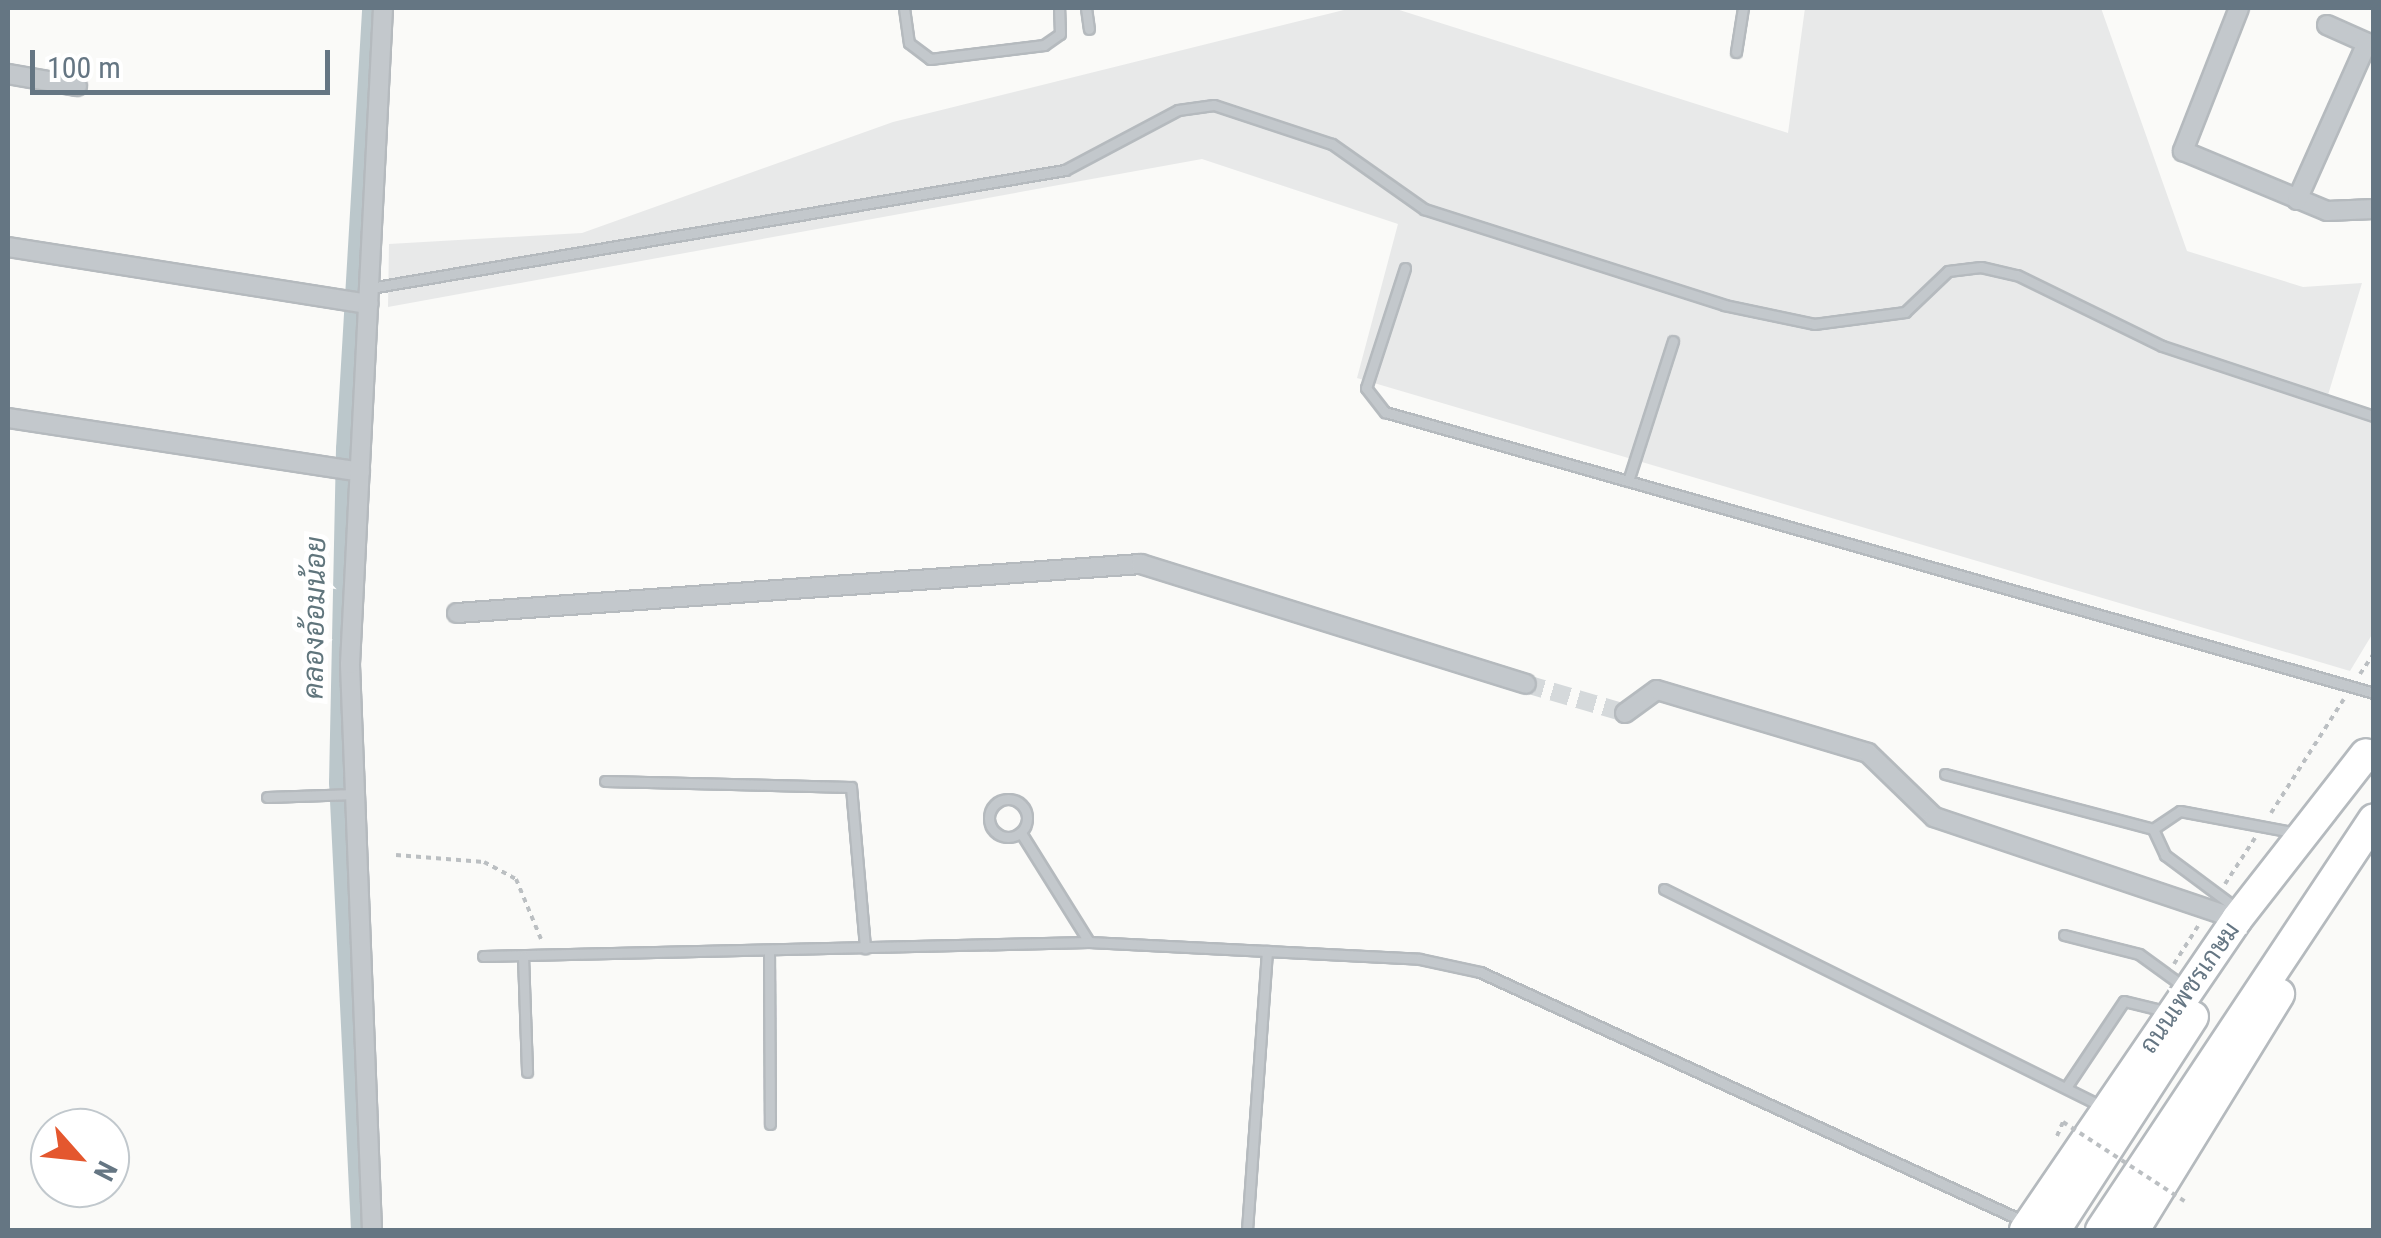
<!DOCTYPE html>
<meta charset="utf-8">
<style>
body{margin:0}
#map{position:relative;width:2381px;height:1238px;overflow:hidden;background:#fafaf8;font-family:"Roboto Condensed",Sarabun,sans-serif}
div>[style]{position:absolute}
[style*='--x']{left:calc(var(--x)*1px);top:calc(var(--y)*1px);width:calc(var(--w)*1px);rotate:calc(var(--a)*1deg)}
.built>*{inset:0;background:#e8e9e9}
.canal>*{height:20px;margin:-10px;padding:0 10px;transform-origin:10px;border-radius:10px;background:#bbc7cb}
.street-tunnel>*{height:18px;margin-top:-9px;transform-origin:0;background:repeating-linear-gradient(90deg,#d5d9db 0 18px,transparent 0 27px)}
.path>*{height:4px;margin-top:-2px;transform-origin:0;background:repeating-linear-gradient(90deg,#bbbfc2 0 5px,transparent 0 10px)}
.roads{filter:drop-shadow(2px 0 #b5babe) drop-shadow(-2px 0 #b5babe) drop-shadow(0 2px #b5babe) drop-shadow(0 -2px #b5babe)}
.lane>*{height:9px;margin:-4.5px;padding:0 4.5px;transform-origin:4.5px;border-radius:4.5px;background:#c3c8cc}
.lane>.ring{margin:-4.5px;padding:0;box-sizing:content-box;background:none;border:9px solid #c3c8cc;border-radius:50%}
.street>*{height:18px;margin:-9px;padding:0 9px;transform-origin:9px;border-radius:9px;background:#c3c8cc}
.primary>*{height:30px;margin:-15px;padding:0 15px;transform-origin:15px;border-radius:15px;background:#fff}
.path-bridge>*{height:4px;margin-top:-2px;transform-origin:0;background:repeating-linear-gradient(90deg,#bbbfc2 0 5px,transparent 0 10px)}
span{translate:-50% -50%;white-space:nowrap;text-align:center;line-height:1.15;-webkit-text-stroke:10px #fff;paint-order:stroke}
.street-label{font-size:25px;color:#657683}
.water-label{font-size:28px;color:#60757c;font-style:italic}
.frame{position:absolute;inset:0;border:10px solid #657683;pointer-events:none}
.north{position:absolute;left:30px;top:1108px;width:100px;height:100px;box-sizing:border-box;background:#fff;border:2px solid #c1c8cd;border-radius:50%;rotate:117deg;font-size:28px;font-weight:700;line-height:40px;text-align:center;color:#657683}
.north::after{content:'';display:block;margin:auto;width:35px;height:45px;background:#e4572e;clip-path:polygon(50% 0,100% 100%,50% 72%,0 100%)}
.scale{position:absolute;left:30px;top:50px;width:300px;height:45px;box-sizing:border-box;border:5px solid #657683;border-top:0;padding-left:12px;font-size:30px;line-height:35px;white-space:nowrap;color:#657683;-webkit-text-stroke:8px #fff;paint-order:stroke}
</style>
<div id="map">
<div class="built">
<div style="clip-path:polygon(1352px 8px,1393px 8px,1788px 133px,1805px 8px,2101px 8px,2187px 251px,2303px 287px,2362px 283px,2328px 395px,2373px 410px,2373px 633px,2350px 671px,1357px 378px,1398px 224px,1202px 159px,388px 307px,389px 244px,582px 233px,893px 122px)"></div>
</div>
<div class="canal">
<div style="--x:361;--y:1230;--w:448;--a:-92.8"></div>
<div style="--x:339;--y:783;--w:334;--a:-88.8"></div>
<div style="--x:346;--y:449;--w:442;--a:-86.6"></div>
</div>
<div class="street-tunnel">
<div style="--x:1526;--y:684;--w:103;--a:16.3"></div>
</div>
<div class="path">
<div style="--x:2360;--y:674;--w:25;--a:-56"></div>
<div style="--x:2271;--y:813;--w:135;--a:-57.4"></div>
<div style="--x:396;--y:855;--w:88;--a:4.5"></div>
<div style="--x:484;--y:862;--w:36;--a:28"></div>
<div style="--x:516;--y:879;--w:65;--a:67.4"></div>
<div style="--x:2225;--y:884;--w:55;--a:-56.9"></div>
<div style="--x:2174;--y:964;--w:45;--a:-57.7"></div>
<div style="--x:2057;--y:1136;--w:15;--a:-67"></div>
</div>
<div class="roads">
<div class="lane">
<div style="--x:904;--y:8;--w:35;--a:82"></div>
<div style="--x:909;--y:43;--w:26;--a:37"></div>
<div style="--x:930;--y:59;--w:115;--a:-7"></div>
<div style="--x:1044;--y:45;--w:19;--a:-35"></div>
<div style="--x:1060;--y:34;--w:26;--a:-92"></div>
<div style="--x:1086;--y:8;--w:21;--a:82"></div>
<div style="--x:1736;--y:52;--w:45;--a:-81"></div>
<div style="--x:1405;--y:268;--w:126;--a:108"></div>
<div style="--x:1366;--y:388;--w:31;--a:52"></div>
<div style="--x:1385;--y:412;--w:1028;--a:15.86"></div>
<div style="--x:370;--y:288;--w:705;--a:-9.64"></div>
<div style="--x:1065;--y:170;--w:128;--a:-28"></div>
<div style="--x:1178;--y:110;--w:36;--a:-8"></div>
<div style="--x:1214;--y:105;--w:124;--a:18.3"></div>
<div style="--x:1332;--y:144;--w:113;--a:35.2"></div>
<div style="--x:1424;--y:209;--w:315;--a:17.7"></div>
<div style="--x:1724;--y:305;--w:92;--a:11.9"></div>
<div style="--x:1814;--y:324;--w:92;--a:-7.5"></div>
<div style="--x:1905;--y:312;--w:59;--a:-43.6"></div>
<div style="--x:1948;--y:271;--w:33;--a:-7"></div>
<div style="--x:1981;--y:267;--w:37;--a:13"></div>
<div style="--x:2017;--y:275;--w:161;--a:26.1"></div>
<div style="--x:2162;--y:346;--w:223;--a:18.3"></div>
<div style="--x:1628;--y:481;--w:147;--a:-72.2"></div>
<div style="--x:1945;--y:774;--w:215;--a:14.8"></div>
<div style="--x:2153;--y:829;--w:32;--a:-34"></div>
<div style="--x:2180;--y:811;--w:120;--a:10.6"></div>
<div style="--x:605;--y:781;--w:246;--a:1.4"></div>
<div style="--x:851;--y:787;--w:162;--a:85"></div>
<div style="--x:267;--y:797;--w:88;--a:-2"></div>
<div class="ring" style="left:989px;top:799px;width:29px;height:29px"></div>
<div style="--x:2153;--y:829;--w:29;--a:65"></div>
<div style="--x:2165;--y:855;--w:89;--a:36.7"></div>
<div style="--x:1021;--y:833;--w:128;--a:58"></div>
<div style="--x:1664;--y:889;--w:491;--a:26.4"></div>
<div style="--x:2064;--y:935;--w:77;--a:14.2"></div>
<div style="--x:2139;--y:954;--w:54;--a:36"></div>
<div style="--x:769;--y:950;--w:174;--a:89.7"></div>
<div style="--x:483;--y:956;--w:606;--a:-1.32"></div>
<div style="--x:1089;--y:942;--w:331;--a:2.9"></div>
<div style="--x:1420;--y:959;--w:61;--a:12.2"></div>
<div style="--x:1480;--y:972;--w:597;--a:24.63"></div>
<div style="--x:523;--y:956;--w:116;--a:88"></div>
<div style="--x:2067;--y:1086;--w:102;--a:-56.2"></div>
<div style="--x:2124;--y:1001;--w:46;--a:13.7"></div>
<div style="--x:1247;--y:1230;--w:280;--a:-85.9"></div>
</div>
<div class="street">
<div style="--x:2239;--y:8;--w:154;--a:111.4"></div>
<div style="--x:2183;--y:151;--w:156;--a:22.6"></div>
<div style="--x:2327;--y:211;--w:47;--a:-2.4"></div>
<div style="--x:2327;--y:25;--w:51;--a:24.1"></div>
<div style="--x:8;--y:74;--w:70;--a:9.9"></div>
<div style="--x:2297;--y:200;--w:172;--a:-66"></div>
<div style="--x:8;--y:247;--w:365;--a:9"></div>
<div style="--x:8;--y:418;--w:356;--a:8.7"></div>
<div style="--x:457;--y:613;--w:686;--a:-4.1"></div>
<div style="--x:1141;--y:564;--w:403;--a:17.3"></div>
<div style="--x:1625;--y:713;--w:39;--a:-36"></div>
<div style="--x:1657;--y:690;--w:220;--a:16.6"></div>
<div style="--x:1868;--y:753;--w:92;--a:44.1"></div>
<div style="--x:1934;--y:817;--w:320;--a:18.6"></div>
<div style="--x:372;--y:1230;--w:566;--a:-92.23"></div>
<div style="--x:350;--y:664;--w:657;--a:-87.12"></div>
</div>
<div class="primary">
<div style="--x:2025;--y:1230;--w:376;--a:-55.7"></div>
<div style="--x:2237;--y:919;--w:209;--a:-52"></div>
<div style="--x:2055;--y:1230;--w:254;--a:-57.1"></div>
<div style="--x:2101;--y:1230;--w:493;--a:-56.4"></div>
<div style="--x:2134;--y:1230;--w:277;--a:-58.4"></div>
</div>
</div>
<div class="path-bridge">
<div style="--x:2063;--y:1122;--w:145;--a:33.1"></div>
</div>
<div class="street-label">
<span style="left:2190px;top:988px;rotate:-55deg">ถนนเพชรเกษม</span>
</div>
<div class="water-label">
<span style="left:315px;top:618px;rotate:-89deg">คลองอ้อมน้อย</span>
</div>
<div class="frame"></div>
<div class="north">N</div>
<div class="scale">100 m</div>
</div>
